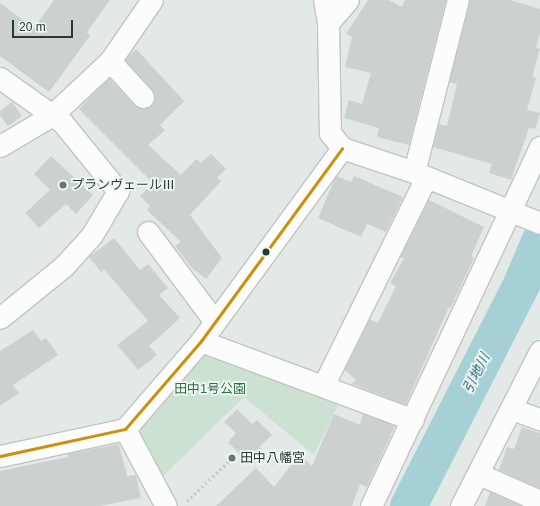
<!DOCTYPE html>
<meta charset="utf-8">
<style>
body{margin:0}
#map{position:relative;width:540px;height:506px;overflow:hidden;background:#e3e9e6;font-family:Helvetica,"Noto Sans JP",sans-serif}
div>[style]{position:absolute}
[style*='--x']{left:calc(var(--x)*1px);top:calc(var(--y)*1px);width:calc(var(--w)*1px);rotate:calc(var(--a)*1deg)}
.green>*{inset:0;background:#cce1d2}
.river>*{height:37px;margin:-18.5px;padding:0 18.5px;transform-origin:18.5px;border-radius:18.5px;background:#a5d0d5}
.building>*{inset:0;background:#ccd1cf}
.path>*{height:2.5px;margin-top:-1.25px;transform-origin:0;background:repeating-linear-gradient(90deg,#c0c9c4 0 2px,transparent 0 5px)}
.roads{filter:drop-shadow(1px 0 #c0c6c3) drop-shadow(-1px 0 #c0c6c3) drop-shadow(0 1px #c0c6c3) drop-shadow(0 -1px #c0c6c3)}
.minor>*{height:21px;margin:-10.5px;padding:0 10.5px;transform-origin:10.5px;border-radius:10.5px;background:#fbfcfb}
.bus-1>*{height:3px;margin:-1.5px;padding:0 1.5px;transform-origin:1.5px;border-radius:1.5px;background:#cc910a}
.dots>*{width:11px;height:11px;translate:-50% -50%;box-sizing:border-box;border:2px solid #f1f8f4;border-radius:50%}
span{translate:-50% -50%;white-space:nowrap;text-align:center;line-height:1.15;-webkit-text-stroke:3.5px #f1f8f4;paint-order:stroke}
.poi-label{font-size:13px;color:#223b33}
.left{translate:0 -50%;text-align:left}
.park-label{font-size:13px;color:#2e7045}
.water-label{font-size:14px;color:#1f6974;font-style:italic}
.scale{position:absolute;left:12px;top:20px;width:61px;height:18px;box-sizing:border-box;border:2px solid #223b33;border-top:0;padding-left:5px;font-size:12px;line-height:14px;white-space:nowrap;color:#223b33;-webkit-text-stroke:3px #f1f8f4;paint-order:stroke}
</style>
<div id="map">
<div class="green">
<div style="clip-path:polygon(202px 354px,338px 405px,314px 455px,244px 397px,161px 478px,136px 430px)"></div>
</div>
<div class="river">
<div style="--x:408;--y:506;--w:249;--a:-63"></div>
<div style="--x:521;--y:284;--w:49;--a:-67.1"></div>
</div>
<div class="building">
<div style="clip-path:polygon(54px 0,110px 0,87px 32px,90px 36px,49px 92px,0 56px,0 3px,34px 28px)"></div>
<div style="clip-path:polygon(368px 0,389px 0,402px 7px,405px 0,446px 0,409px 145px,377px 137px,379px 128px,344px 118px,349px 100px,362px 104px,371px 73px,345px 67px,352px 37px,346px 34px)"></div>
<div style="clip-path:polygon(470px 0,510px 0,540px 9px,540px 33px,536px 47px,540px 49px,532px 77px,536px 78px,527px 110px,540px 113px,535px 129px,529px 128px,511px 180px,489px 173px,492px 164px,433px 147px,439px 124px,447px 126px,457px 84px,449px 82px)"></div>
<div style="clip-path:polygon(136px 49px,184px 101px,160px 125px,165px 130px,148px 145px,181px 175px,196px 159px,201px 163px,211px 154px,226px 169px,217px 178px,221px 181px,190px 215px,222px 258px,206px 279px,192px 268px,175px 246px,181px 242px,147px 210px,150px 206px,140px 196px,153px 183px,79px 109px,109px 78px,134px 105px,145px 109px,151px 106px,155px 95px,152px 89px,125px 60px)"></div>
<div style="clip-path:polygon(12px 102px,22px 116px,8px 126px,0 115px,0 111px)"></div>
<div style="clip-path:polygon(51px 156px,93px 195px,76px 214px,66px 204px,39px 228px,25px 213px,50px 190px,34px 174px)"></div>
<div style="clip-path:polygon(336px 176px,351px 182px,354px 176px,403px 197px,386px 232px,367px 224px,361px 237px,318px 218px)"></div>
<div style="clip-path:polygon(429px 200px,484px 227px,471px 256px,474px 258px,469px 269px,451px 307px,449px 307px,406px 404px,404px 404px,352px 384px,356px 380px,345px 370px,369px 319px,378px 323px,396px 286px,390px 283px,404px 258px,400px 257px)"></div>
<div style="clip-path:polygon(114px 238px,140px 270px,148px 264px,168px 288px,159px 295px,180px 318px,149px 346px,157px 355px,138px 370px,117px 345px,148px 321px,104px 269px,101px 272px,89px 257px)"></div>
<div style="clip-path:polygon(33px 330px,41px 341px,46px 338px,58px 355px,13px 385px,19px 393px,0 406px,0 351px)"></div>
<div style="clip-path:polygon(237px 409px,252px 424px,257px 420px,272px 435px,259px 447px,262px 450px,248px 463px,228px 442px,236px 433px,224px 422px)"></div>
<div style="clip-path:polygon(334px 414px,360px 425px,363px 414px,395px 426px,367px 487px,360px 484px,352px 506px,216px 506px,256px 468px,274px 487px,299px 455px,312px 466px)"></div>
<div style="clip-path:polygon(522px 427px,540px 433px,540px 488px,499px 470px,507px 447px,514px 449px)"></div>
<div style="clip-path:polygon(119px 444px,127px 476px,136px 475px,141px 498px,100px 506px,0 506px,0 471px,68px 457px,68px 454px)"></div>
<div style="clip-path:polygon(490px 492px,522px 506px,485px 506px)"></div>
</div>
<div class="path">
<div style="--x:187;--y:501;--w:57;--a:-43.6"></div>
</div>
<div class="roads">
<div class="minor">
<div style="--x:324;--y:0;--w:23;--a:80"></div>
<div style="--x:328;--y:23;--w:110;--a:89"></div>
<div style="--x:330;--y:133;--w:19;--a:51"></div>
<div style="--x:342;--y:148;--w:76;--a:18.4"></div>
<div style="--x:414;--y:172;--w:136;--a:22"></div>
<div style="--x:328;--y:23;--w:30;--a:-49"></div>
<div style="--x:110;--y:61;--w:49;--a:47.5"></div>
<div style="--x:0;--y:78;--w:76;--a:35.4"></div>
<div style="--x:62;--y:122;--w:89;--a:50.9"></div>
<div style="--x:118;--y:191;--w:51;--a:120.6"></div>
<div style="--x:92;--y:235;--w:42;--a:132.1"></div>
<div style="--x:64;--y:266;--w:82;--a:140.9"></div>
<div style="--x:0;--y:146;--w:59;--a:-30.5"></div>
<div style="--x:51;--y:116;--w:81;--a:-43"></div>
<div style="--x:110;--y:61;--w:74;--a:-55.5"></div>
<div style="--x:414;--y:172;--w:178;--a:-75.7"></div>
<div style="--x:148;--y:232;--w:112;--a:53.3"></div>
<div style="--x:201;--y:341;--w:226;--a:20.4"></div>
<div style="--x:323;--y:386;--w:232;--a:-63.7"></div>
<div style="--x:512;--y:409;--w:30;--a:20"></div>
<div style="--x:125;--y:429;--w:87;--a:62"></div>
<div style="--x:0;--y:456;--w:128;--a:-12.2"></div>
<div style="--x:125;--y:429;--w:116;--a:-49.2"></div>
<div style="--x:201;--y:341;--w:239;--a:-53.8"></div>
<div style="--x:479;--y:474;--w:67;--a:23.9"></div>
<div style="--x:371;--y:506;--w:397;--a:-64.8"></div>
<div style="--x:461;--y:506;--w:174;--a:-63"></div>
</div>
</div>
<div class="bus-1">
<div style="--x:0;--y:456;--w:128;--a:-12.2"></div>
<div style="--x:125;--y:429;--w:116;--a:-49.2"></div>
<div style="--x:201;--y:341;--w:239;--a:-53.8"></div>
</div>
<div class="dots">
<div style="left:63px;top:185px;background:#667872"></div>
<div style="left:266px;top:252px;background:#223b33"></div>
<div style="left:232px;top:458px;background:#667872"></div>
</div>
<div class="poi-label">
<span class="left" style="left:71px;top:185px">プランヴェールⅢ</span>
<span class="left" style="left:240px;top:458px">田中八幡宮</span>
</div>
<div class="park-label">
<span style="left:210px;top:389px">田中1号公園</span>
</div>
<div class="water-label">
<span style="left:476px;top:373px;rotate:-63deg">引地川</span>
</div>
<div class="scale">20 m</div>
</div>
